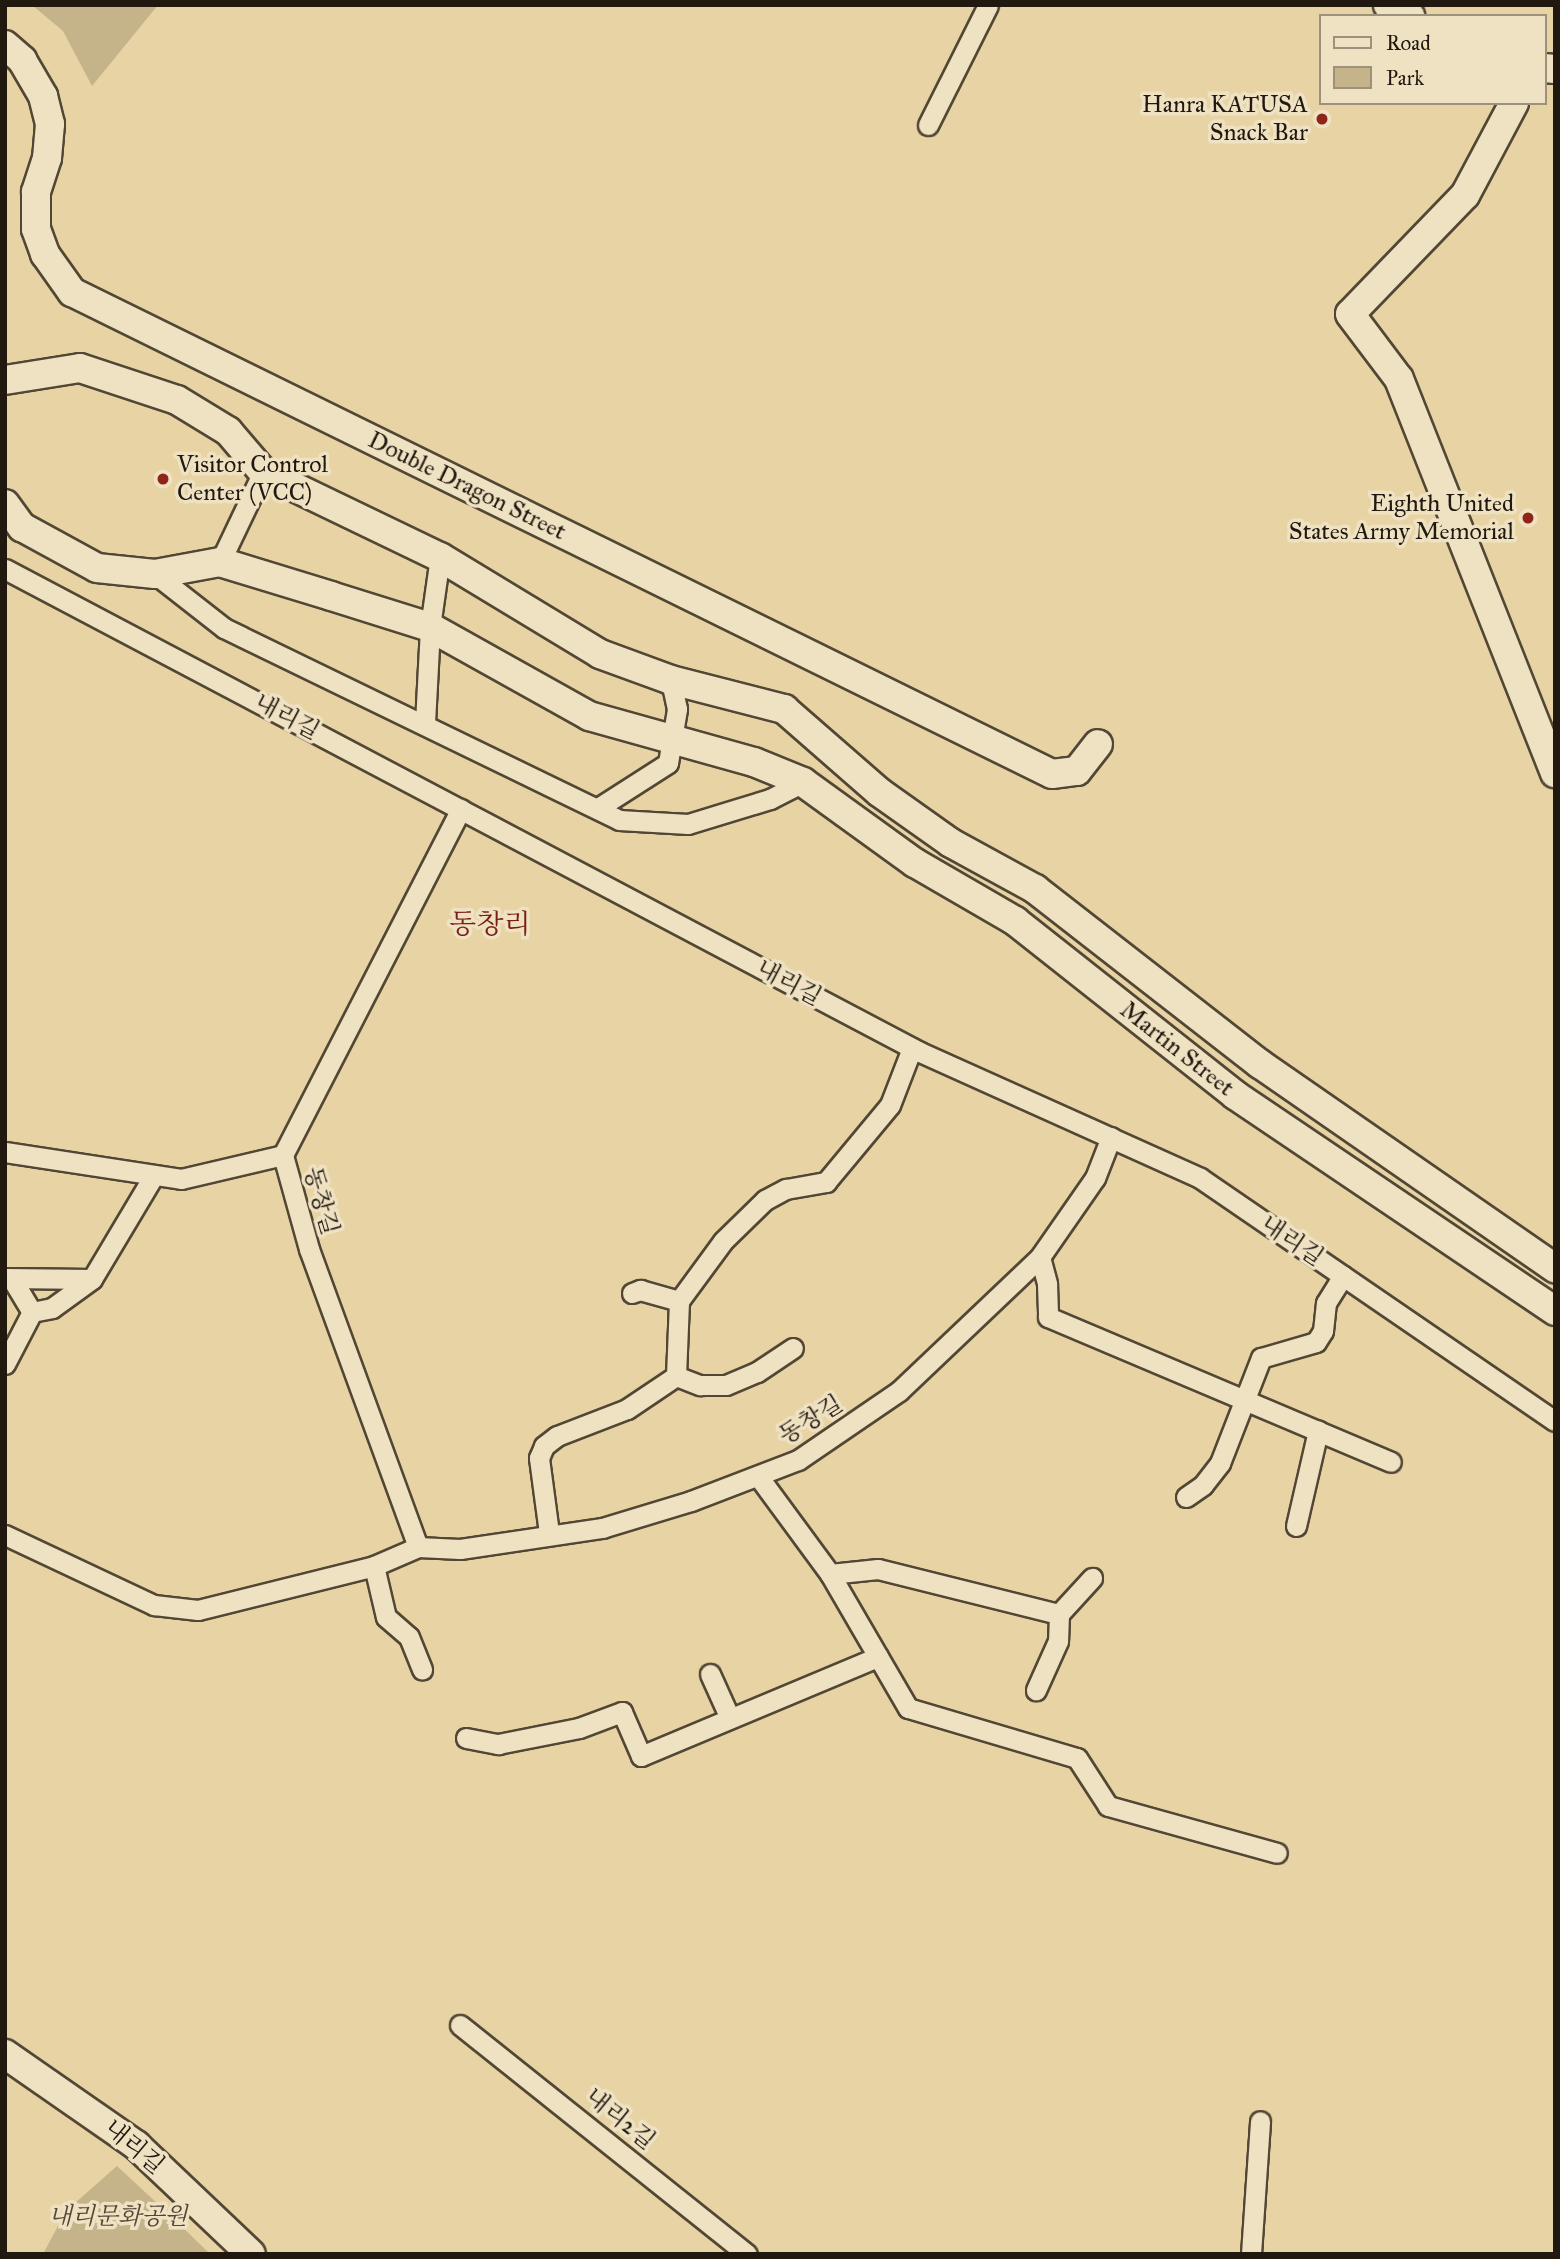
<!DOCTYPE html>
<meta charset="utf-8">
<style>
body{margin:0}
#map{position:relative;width:1560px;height:2259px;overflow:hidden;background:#e7d3a3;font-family:"IM FELL Great Primer","Noto Serif KR",serif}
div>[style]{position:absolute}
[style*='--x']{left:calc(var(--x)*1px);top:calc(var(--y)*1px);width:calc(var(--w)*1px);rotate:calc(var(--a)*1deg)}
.green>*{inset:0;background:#c5b38a}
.roads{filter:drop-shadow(2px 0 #524735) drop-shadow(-2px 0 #524735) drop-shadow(0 2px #524735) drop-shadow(0 -2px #524735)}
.street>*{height:19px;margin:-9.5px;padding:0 9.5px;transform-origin:9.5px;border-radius:9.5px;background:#efe2c3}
.secondary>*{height:28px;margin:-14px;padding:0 14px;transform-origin:14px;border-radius:14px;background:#efe2c3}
.dots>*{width:19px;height:19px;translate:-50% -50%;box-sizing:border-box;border:4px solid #efe2c3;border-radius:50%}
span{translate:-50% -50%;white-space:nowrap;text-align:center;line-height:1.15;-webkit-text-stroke:7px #efe2c3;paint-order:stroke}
.poi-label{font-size:24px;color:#211810}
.right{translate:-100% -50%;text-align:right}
.left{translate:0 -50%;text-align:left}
.street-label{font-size:24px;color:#211810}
.park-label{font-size:24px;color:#524635;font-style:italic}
.quarter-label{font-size:28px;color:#7a1f14}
.frame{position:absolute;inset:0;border:7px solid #211810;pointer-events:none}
.legend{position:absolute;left:1319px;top:14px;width:228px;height:91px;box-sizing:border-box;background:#efe2c3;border:2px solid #9d917b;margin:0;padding:9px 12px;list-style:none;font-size:21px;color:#211810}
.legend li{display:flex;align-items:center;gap:14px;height:35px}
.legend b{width:35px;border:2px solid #9d917b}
</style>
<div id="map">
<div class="green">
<div style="clip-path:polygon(32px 5px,158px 5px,92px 86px,63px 31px)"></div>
<div style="clip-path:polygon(117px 2166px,173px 2218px,210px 2254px,43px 2254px,66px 2211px)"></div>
</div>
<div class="roads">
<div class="street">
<div style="--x:928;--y:125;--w:134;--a:-63.4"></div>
<div style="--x:220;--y:562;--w:100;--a:-64.5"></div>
<div style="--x:5;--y:569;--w:1035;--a:27.83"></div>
<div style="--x:920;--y:1052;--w:307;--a:24.2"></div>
<div style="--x:1200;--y:1178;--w:430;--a:34.4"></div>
<div style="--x:155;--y:574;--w:88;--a:38"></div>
<div style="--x:224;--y:628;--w:439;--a:25.9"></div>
<div style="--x:619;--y:820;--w:69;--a:3.3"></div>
<div style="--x:688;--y:824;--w:86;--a:-17"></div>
<div style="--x:770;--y:799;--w:37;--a:-27"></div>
<div style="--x:425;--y:723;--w:96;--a:-87"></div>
<div style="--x:430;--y:627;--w:71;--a:-81.9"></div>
<div style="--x:598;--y:808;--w:83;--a:-32.7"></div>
<div style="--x:668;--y:763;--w:55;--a:-80.5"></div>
<div style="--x:677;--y:709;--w:30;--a:-102"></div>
<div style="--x:5;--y:1152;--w:178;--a:8.7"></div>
<div style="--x:181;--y:1179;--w:105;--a:-13.2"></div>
<div style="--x:1040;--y:1257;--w:28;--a:75"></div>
<div style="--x:1047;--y:1284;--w:33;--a:88"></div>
<div style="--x:1048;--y:1317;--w:372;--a:22.9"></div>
<div style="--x:5;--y:1278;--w:87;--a:0.7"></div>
<div style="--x:92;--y:1279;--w:121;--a:-59.2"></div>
<div style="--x:12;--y:1279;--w:39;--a:59"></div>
<div style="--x:632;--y:1293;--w:9;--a:-21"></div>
<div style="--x:640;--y:1290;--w:41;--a:15.8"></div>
<div style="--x:32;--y:1312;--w:20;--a:-11"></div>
<div style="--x:52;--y:1308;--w:49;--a:-35.9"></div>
<div style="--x:5;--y:1364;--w:59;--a:-62.6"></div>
<div style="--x:676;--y:1376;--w:26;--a:21"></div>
<div style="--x:700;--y:1385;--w:26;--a:0"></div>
<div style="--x:726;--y:1385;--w:34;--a:-23"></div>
<div style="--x:757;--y:1372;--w:43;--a:-33.7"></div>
<div style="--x:758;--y:1476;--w:122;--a:53.7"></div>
<div style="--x:830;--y:1574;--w:155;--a:59.8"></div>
<div style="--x:908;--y:1708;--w:176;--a:16.5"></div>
<div style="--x:1077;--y:1758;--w:57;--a:57.1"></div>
<div style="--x:1108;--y:1806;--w:175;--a:15.5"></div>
<div style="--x:1186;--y:1497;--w:21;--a:-35"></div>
<div style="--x:1203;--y:1485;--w:28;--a:-52"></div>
<div style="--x:1220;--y:1463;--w:113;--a:-68.7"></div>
<div style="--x:1261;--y:1358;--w:57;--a:-16.2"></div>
<div style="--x:1316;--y:1342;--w:13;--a:-58"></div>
<div style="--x:1323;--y:1331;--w:28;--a:-84"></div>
<div style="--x:1326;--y:1303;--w:32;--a:-58"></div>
<div style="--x:1296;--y:1526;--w:98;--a:-77"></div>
<div style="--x:549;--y:1533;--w:76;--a:-97.6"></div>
<div style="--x:539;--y:1458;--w:13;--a:-67"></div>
<div style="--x:544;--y:1446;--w:16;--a:-38"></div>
<div style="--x:557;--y:1436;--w:75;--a:-21.1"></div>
<div style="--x:627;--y:1409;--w:59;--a:-34"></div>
<div style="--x:676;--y:1376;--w:75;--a:-87.7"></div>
<div style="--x:679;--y:1301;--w:74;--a:-53.7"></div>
<div style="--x:723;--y:1241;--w:59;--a:-44.3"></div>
<div style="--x:765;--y:1200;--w:24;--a:-28"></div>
<div style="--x:786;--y:1189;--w:41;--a:-9.9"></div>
<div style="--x:826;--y:1182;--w:100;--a:-50.3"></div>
<div style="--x:890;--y:1105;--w:61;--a:-68.9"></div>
<div style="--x:5;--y:1535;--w:165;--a:25.2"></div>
<div style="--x:154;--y:1605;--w:44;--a:6.5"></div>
<div style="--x:198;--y:1610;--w:181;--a:-14"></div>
<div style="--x:374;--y:1566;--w:48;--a:-23.4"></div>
<div style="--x:418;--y:1547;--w:42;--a:2.7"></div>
<div style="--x:460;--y:1549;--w:144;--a:-8.4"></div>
<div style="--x:602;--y:1528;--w:93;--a:-16.9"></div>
<div style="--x:691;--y:1501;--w:115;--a:-21"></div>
<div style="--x:798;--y:1460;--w:122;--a:-34.3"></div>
<div style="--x:899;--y:1391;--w:195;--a:-43.5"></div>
<div style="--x:1040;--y:1257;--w:96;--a:-55.2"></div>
<div style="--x:1095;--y:1178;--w:44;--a:-68.7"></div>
<div style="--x:418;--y:1547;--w:317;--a:-110.1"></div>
<div style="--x:309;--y:1249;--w:98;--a:-105.5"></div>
<div style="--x:283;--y:1155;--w:389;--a:-62.8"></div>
<div style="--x:374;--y:1566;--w:52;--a:76.8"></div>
<div style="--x:386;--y:1617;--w:30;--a:41"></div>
<div style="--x:409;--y:1637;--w:35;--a:68"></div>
<div style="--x:830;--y:1574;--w:48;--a:-5.9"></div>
<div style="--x:878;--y:1569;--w:187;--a:14"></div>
<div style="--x:1059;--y:1614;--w:27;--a:92"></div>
<div style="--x:1058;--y:1641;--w:54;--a:114.2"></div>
<div style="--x:1059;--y:1614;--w:49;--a:-47.5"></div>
<div style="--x:710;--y:1674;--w:46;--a:65.7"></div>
<div style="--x:466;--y:1738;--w:33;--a:11"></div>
<div style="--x:498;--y:1744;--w:83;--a:-11.2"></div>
<div style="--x:579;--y:1728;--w:46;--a:-20.4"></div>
<div style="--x:622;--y:1712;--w:48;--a:66.6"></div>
<div style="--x:641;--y:1756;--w:257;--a:-22.7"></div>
<div style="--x:460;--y:2025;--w:367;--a:38.6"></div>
<div style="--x:1251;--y:2254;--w:133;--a:-86.1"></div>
</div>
<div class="secondary">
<div style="--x:1388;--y:5;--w:25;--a:27"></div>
<div style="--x:5;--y:45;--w:23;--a:41"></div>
<div style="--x:22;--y:60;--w:42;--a:59.7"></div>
<div style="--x:43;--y:96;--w:29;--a:76"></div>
<div style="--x:50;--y:124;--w:34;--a:95"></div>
<div style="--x:47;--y:158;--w:36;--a:108"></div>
<div style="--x:36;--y:192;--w:37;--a:90"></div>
<div style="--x:36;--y:229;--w:27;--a:70"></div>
<div style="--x:45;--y:254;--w:47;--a:54.6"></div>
<div style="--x:72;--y:292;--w:1092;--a:26.19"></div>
<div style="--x:1052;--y:774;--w:25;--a:-7"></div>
<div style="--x:1077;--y:771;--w:34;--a:-52"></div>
<div style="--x:1544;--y:68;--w:11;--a:5"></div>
<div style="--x:1514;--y:103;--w:104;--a:118"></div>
<div style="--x:1465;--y:195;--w:165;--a:134"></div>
<div style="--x:1350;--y:314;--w:81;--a:53"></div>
<div style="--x:1399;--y:379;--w:424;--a:68.4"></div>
<div style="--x:5;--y:380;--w:76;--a:-9.1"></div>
<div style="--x:80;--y:368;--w:102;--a:18.3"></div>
<div style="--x:177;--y:400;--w:60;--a:31.3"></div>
<div style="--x:228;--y:431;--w:54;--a:49.5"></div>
<div style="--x:263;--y:472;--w:196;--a:25.7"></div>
<div style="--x:440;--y:557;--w:187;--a:31.2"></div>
<div style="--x:600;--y:654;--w:76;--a:20.1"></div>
<div style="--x:671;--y:680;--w:117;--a:14.4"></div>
<div style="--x:784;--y:709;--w:126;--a:41.1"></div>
<div style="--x:879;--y:792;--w:88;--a:35.3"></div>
<div style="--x:951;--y:843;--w:96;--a:28.7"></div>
<div style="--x:1035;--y:889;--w:285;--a:37.9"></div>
<div style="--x:1260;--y:1064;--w:359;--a:34.7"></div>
<div style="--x:5;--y:504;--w:29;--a:54"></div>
<div style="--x:22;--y:527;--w:85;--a:28.7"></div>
<div style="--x:97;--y:568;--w:58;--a:5.9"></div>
<div style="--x:155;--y:574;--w:66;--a:-10.5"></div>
<div style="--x:220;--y:562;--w:116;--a:17"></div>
<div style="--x:331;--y:596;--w:104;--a:17.4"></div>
<div style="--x:430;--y:627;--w:182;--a:29.2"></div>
<div style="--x:589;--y:716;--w:171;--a:15.6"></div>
<div style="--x:754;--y:762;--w:53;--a:22.2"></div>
<div style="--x:803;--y:782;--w:138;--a:35.9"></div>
<div style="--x:915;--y:863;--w:116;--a:30.1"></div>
<div style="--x:1015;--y:921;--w:280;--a:38.3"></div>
<div style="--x:1235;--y:1095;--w:386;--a:34"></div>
<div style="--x:5;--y:2054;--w:160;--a:34.8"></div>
<div style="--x:136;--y:2145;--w:158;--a:43.5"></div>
</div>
</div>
<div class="dots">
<div style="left:1322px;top:119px;background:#8f2418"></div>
<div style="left:163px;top:479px;background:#8f2418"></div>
<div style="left:1528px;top:518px;background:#8f2418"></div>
</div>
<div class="poi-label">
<span class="right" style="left:1308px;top:119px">Hanra KATUSA<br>Snack Bar</span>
<span class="left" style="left:177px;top:479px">Visitor Control<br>Center (VCC)</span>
<span class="right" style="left:1514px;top:518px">Eighth United<br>States Army Memorial</span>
</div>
<div class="street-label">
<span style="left:467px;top:486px;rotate:26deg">Double Dragon Street</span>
<span style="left:287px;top:717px;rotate:28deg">내리길</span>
<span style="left:789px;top:983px;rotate:28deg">내리길</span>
<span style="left:1177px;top:1049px;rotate:38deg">Martin Street</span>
<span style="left:321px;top:1201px;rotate:74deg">동창길</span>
<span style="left:1292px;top:1241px;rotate:34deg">내리길</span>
<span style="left:811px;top:1420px;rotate:-32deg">동창길</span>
<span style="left:620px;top:2119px;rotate:39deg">내리2길</span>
<span style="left:134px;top:2147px;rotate:40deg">내리길</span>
</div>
<div class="park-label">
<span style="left:118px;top:2217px">내리문화공원</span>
</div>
<div class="quarter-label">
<span style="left:490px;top:924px">동창리</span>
</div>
<div class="frame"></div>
<ul class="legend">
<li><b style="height:9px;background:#efe2c3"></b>Road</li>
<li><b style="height:19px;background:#c5b38a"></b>Park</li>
</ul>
</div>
